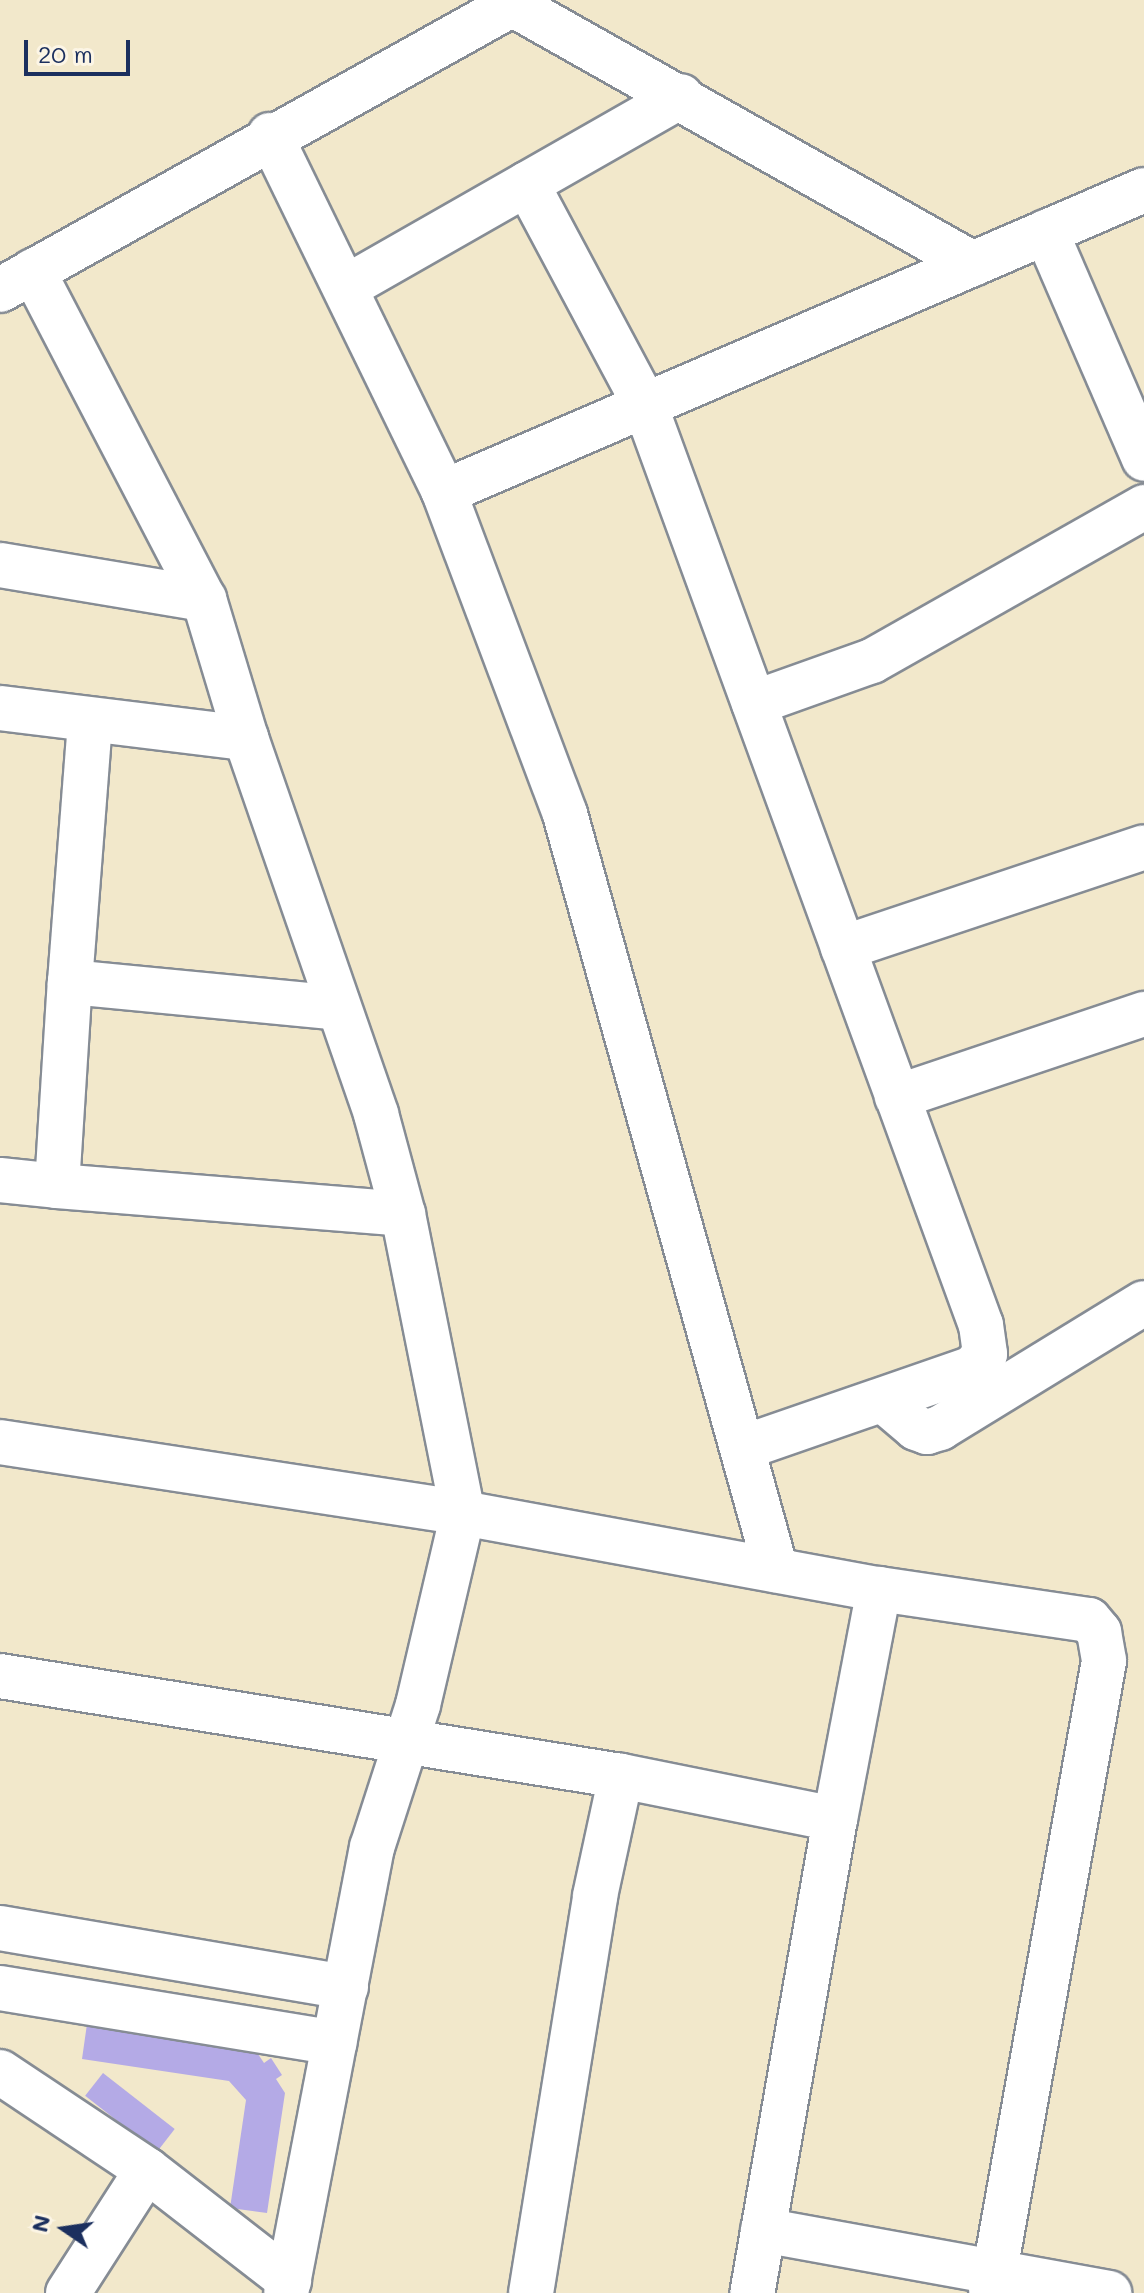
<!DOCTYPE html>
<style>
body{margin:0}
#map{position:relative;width:1144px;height:2293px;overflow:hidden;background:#f2e8cb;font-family:Mali,sans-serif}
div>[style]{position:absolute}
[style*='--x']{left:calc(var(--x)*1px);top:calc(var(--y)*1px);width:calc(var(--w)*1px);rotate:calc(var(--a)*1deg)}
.building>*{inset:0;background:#b4aae6;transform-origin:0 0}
.roads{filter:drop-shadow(2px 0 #868c94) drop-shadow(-2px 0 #868c94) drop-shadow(0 2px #868c94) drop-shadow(0 -2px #868c94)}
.minor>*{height:44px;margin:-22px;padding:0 22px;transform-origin:22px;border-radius:22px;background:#fff}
span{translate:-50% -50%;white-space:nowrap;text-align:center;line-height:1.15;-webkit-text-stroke:6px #fcf5e5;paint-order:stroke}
.north{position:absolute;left:24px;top:2189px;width:80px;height:80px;-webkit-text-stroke:6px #fcf5e5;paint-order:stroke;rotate:283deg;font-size:22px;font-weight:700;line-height:32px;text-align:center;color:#1b2f5e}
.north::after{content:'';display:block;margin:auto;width:28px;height:36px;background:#1b2f5e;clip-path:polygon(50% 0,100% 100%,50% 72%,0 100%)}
.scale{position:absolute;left:24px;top:40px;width:106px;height:36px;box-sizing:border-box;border:4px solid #1b2f5e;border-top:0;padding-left:10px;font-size:24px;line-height:28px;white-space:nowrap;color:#1b2f5e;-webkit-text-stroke:6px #fcf5e5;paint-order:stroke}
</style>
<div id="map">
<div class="building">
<div style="clip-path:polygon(87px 2024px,256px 2051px,264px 2063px,271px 2058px,282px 2075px,276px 2079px,285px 2093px,267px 2213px,230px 2208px,246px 2100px,229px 2081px,82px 2059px)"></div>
<div style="left:103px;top:2073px;width:91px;height:29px;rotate:38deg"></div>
</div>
<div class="roads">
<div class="minor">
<div style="--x:512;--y:4;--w:529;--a:29.42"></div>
<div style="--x:270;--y:135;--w:397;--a:64"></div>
<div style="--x:444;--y:492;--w:344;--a:69.4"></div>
<div style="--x:565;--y:814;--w:785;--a:74.41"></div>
<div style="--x:527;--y:184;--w:251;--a:61.9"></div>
<div style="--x:645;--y:405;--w:979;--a:69.94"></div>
<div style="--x:981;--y:1325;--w:29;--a:82"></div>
<div style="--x:985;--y:1354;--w:18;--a:131"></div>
<div style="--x:973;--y:1368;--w:244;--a:160.9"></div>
<div style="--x:1046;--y:232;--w:247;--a:66.6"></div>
<div style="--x:33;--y:271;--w:370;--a:62.5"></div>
<div style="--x:204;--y:599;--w:145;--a:73.2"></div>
<div style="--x:246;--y:738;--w:398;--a:70.9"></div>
<div style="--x:376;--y:1114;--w:104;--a:74.9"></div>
<div style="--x:403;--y:1214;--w:305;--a:78.7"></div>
<div style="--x:463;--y:1513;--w:197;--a:103.2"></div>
<div style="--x:418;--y:1705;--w:149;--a:107.9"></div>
<div style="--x:372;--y:1847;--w:454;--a:100.9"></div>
<div style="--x:348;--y:286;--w:383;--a:-29.7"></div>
<div style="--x:0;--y:290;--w:595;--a:-29.15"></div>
<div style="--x:444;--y:492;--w:762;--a:-23.34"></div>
<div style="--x:0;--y:565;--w:207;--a:9.5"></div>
<div style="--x:754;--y:703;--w:125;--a:-19.6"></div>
<div style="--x:872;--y:661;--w:313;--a:-29.5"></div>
<div style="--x:0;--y:708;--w:248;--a:7"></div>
<div style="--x:843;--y:948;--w:317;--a:-18.5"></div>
<div style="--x:70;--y:982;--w:260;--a:-85.6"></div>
<div style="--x:897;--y:1097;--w:261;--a:-18.6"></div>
<div style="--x:0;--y:1180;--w:57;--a:6"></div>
<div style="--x:57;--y:1186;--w:204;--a:-86.4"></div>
<div style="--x:70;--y:982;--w:269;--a:5.5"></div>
<div style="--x:57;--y:1186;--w:347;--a:4.6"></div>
<div style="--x:883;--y:1400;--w:43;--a:40.3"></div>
<div style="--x:916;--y:1428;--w:12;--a:20"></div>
<div style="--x:927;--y:1432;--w:14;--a:-17"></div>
<div style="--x:940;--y:1428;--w:239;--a:-31.5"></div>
<div style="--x:0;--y:1442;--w:468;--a:8.7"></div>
<div style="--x:463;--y:1513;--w:423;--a:10.4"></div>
<div style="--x:879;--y:1589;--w:234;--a:100.8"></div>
<div style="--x:879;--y:1589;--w:212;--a:8.4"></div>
<div style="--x:1089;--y:1620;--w:16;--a:50"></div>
<div style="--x:1099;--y:1632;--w:29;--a:80"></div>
<div style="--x:1104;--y:1661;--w:642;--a:100.14"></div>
<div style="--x:0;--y:1676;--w:629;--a:9.15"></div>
<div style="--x:621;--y:1776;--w:218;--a:11.4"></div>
<div style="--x:835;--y:1819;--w:481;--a:99.9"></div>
<div style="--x:0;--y:1928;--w:351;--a:9.7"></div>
<div style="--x:0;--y:1988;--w:339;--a:9.3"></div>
<div style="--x:0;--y:2072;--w:177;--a:33.7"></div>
<div style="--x:147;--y:2170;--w:180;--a:37.8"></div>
<div style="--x:763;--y:2230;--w:352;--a:10.3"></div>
<div style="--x:68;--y:2293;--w:146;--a:-57.3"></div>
<div style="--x:531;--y:2293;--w:402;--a:-80.8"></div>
<div style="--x:595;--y:1896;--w:123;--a:-77.8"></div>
</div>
</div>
<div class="north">N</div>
<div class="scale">20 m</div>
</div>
